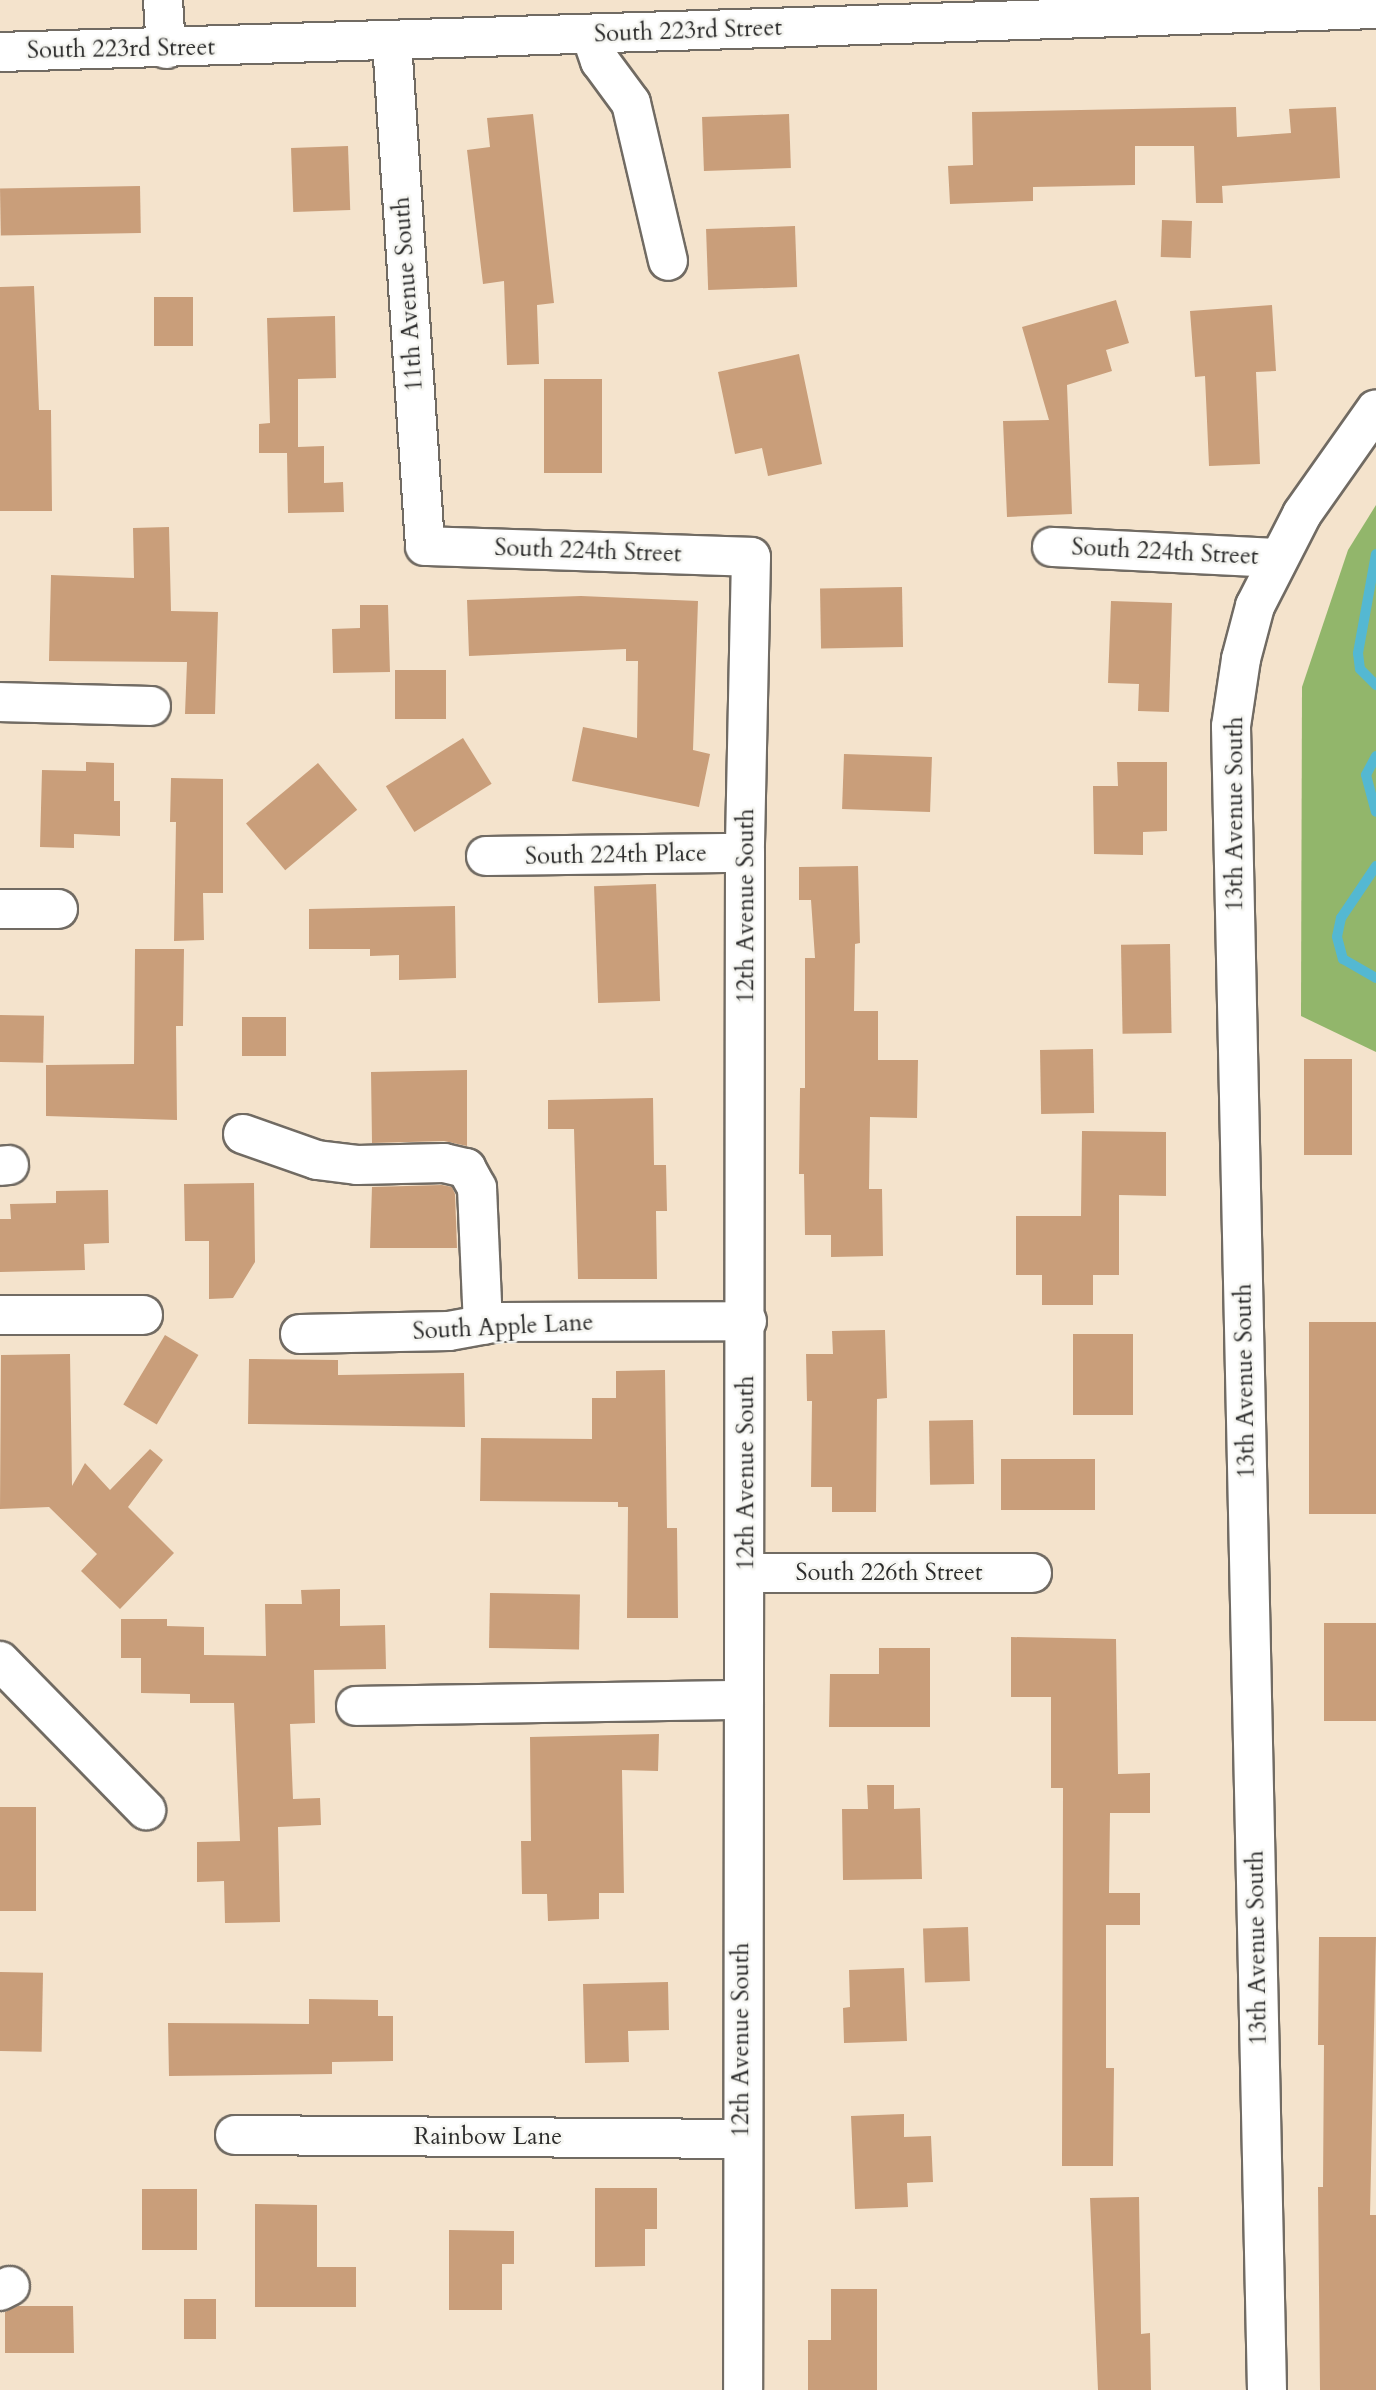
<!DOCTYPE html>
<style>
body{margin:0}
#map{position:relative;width:1376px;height:2390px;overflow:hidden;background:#f4e3cc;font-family:Cardo,serif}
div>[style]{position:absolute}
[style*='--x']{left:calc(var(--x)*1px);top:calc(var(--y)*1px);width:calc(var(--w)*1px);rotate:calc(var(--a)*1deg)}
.forest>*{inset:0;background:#92b66b}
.stream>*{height:10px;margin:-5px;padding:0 5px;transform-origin:5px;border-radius:5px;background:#54b8d2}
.building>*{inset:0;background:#c99e7a;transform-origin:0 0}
.roads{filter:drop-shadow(2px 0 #716b63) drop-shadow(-2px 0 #716b63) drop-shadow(0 2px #716b63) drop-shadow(0 -2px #716b63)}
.minor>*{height:38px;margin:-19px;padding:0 19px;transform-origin:19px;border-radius:19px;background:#fff}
span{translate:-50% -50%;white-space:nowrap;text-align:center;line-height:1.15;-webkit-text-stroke:5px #f6f6f2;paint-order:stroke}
.street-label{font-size:24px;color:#2b2b2b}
</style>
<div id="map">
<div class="forest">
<div style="clip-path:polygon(1376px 505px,1376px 1052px,1301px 1016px,1302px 687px,1348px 550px)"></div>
</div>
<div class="stream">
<div style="--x:1376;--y:554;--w:101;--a:100.3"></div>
<div style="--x:1358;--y:653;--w:16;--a:83"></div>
<div style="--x:1360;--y:669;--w:23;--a:45"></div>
<div style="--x:1376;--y:756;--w:21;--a:118"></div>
<div style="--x:1366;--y:775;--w:38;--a:75"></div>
<div style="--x:1376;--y:866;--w:63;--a:123.9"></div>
<div style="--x:1341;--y:918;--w:19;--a:102"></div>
<div style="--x:1337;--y:937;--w:23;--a:75"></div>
<div style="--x:1343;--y:959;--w:38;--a:30"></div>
</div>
<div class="building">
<div style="clip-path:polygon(1236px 107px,1237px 137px,1291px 133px,1289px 109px,1336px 107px,1340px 178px,1222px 186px,1223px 203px,1196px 203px,1194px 146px,1135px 146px,1135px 185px,1033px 187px,1033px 201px,950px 204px,948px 166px,973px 165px,972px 112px)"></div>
<div style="clip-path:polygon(533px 114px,554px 303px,537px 305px,539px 364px,507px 365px,504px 281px,483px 284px,467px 150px,490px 147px,487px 118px)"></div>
<div style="left:789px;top:114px;width:54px;height:87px;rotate:88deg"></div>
<div style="left:348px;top:146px;width:64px;height:57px;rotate:88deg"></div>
<div style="left:140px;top:186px;width:47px;height:140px;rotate:89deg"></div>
<div style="left:1162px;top:220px;width:30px;height:37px;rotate:2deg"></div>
<div style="left:795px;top:226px;width:61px;height:89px;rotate:88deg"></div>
<div style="clip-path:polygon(34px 286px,39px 410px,51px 410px,52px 511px,0 511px,0 287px)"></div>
<div style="left:154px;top:297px;width:39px;height:49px"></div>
<div style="clip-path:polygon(1116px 300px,1129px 343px,1106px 350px,1112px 371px,1067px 385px,1072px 514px,1007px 517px,1003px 421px,1049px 420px,1022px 327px)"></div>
<div style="clip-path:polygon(1272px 305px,1276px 371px,1256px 372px,1260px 464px,1209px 466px,1205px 376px,1195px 377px,1190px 311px)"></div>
<div style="clip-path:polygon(335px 316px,336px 378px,298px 379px,298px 447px,324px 446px,324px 483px,343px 482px,344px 512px,288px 513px,287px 453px,259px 453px,259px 424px,270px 423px,267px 318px)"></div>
<div style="clip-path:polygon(799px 354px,822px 464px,768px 476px,762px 448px,735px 454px,718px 372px)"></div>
<div style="left:544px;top:379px;width:58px;height:94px"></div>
<div style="clip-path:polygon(169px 527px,171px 611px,218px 612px,215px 714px,185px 714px,187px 662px,49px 661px,51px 575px,134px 578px,133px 528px)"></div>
<div style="left:902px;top:587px;width:60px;height:82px;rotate:89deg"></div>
<div style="clip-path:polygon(581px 596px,698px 601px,693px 750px,710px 754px,699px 807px,572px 781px,583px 727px,637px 738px,638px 661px,626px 661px,626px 649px,469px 656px,467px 600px)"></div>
<div style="clip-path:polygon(1111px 601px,1172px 603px,1169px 712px,1138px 711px,1139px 684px,1108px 683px)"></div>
<div style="clip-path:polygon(360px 605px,388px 605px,390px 672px,333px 673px,332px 629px,360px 628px)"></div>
<div style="left:446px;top:670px;width:49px;height:51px;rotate:90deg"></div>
<div style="left:463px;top:738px;width:54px;height:91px;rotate:58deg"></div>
<div style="left:844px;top:754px;width:88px;height:55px;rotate:2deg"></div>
<div style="clip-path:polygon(86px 762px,114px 763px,114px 801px,120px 801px,120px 836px,74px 834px,74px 848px,40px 847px,42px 770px,86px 771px)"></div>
<div style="clip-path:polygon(1117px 762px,1167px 762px,1167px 831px,1143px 832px,1143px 855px,1094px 854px,1093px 786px,1118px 786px)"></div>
<div style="left:318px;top:763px;width:61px;height:94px;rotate:50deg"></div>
<div style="clip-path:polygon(171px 778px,223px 779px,223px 893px,203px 893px,204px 940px,174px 941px,176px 822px,170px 822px)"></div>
<div style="clip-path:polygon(858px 866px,860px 943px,855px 944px,854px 1011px,878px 1011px,878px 1060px,918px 1060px,917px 1118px,870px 1117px,869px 1189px,882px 1189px,883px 1256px,831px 1257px,831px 1235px,805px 1235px,804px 1174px,799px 1174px,800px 1088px,805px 1088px,805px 958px,815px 958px,811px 900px,799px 900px,799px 867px)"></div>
<div style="left:656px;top:884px;width:117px;height:62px;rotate:88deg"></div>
<div style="clip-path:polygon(455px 906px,456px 978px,399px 980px,399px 955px,370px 956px,370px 949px,309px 949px,309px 909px)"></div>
<div style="left:1170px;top:944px;width:89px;height:49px;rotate:89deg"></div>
<div style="clip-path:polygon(135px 949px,184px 949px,183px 1026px,176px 1026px,177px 1120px,46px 1116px,46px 1065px,134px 1064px)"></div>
<div style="left:0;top:1015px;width:44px;height:47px;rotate:1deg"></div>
<div style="left:242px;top:1017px;width:44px;height:39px"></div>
<div style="left:1093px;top:1049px;width:64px;height:53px;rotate:89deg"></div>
<div style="left:1304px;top:1059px;width:48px;height:96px"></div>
<div style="clip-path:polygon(467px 1070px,467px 1146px,444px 1141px,372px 1143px,371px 1072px)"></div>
<div style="clip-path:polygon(653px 1098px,654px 1165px,666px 1165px,667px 1211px,656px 1211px,657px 1279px,578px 1279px,574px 1129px,548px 1129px,548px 1100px)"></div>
<div style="clip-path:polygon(1082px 1131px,1166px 1132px,1166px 1196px,1119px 1195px,1119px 1275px,1093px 1275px,1093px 1305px,1042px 1305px,1042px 1275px,1016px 1275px,1016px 1216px,1081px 1216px)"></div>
<div style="clip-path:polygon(254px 1183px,255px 1262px,233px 1298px,209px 1299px,209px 1241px,185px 1241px,184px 1184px)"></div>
<div style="clip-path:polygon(442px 1185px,452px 1187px,455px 1194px,457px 1248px,370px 1248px,372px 1187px)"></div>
<div style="clip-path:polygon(108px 1190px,109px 1243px,84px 1244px,85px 1270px,0 1272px,0 1219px,11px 1219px,10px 1204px,56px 1203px,56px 1191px)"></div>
<div style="left:1309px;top:1322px;width:67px;height:192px"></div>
<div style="clip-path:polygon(885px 1330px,887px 1398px,877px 1399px,876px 1512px,832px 1512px,832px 1487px,811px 1487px,812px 1401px,807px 1401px,806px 1354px,833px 1354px,832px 1331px)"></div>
<div style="left:1073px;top:1334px;width:60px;height:81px"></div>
<div style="left:165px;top:1335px;width:39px;height:81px;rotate:31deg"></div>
<div style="clip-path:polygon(70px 1354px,72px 1486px,85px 1463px,110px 1490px,150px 1449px,163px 1460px,128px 1507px,174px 1553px,120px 1609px,81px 1571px,97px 1554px,49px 1507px,0 1509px,1px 1355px)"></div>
<div style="clip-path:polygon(249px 1359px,338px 1360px,338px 1375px,464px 1373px,465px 1427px,248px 1424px)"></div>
<div style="clip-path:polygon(665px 1370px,667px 1528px,677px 1528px,678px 1618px,627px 1618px,628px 1507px,618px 1507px,618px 1502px,480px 1501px,481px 1438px,592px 1439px,592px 1398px,616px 1398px,616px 1371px)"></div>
<div style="left:973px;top:1420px;width:64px;height:44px;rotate:89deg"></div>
<div style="left:1001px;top:1459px;width:94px;height:51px"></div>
<div style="clip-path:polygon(340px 1589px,340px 1626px,385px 1625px,386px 1669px,314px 1670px,315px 1723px,290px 1724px,293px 1799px,320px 1798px,321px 1825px,278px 1827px,280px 1922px,225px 1923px,224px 1881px,197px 1882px,197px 1842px,240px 1841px,234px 1703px,190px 1703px,190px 1694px,141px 1693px,141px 1658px,121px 1658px,121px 1619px,167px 1619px,167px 1626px,204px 1627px,204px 1655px,266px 1656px,265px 1604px,302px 1604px,301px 1590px)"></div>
<div style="left:490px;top:1593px;width:90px;height:55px;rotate:1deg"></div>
<div style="left:1376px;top:1623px;width:98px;height:52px;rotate:90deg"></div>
<div style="clip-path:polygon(1011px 1637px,1116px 1639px,1118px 1774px,1150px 1773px,1150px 1813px,1110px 1813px,1109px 1893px,1140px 1893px,1140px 1925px,1106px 1925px,1106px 2068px,1114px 2068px,1113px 2166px,1062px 2166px,1063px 1788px,1051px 1788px,1051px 1697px,1011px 1697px)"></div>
<div style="clip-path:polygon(879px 1648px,930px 1648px,930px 1727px,829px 1727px,830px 1674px,879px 1674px)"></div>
<div style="clip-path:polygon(659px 1734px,658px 1771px,622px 1770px,624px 1893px,599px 1893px,599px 1919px,548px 1921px,547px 1894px,522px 1894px,521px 1841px,531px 1841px,530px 1737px)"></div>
<div style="clip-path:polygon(867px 1785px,894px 1785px,894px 1809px,920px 1808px,922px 1879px,843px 1880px,842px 1809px,868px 1809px)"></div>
<div style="left:0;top:1807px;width:36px;height:104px"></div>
<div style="left:968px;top:1927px;width:54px;height:45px;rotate:88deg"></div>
<div style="clip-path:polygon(1319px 1937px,1376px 1937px,1370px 2215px,1376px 2215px,1376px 2390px,1320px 2390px,1318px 2187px,1323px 2187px,1324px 2045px,1318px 2045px)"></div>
<div style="clip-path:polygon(904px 1968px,907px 2041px,844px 2043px,843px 2008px,850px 2007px,849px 1970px)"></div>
<div style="left:0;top:1972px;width:43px;height:79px;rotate:1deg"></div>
<div style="clip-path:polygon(668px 1982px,669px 2030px,628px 2031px,629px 2062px,585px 2063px,583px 1984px)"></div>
<div style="clip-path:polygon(309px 1999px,378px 2000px,378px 2016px,393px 2016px,393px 2061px,332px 2062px,332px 2074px,169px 2076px,168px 2023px,309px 2024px)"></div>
<div style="clip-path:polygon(904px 2114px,904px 2137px,931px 2136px,933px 2182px,907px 2183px,908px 2207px,855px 2209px,851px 2116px)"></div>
<div style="clip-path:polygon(595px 2188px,657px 2188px,657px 2229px,645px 2229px,645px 2266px,595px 2267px)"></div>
<div style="left:142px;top:2189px;width:55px;height:61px"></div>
<div style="clip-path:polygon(1139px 2197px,1141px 2334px,1150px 2333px,1151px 2390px,1098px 2390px,1090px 2198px)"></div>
<div style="clip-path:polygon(255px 2204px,317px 2205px,317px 2267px,356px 2267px,356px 2307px,255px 2307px)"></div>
<div style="clip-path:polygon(449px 2230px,514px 2231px,514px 2264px,502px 2264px,502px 2310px,449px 2310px)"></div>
<div style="clip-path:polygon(831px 2289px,877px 2289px,877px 2390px,808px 2390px,808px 2340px,831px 2340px)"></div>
<div style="left:184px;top:2299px;width:32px;height:40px"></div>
<div style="clip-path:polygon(18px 2306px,73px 2306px,74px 2353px,5px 2353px,5px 2312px)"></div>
</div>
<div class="roads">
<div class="minor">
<div style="--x:163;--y:0;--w:49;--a:86.5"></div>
<div style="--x:591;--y:35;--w:28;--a:71"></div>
<div style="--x:600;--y:61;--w:52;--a:53.6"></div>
<div style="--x:631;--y:103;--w:162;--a:76.8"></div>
<div style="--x:392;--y:42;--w:505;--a:86.25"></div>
<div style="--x:425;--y:546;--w:326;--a:1.9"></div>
<div style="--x:751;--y:557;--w:296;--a:91.2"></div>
<div style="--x:745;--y:853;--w:1537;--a:90.07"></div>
<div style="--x:0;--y:52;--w:1377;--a:-1.79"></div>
<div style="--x:1052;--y:547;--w:226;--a:2.8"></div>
<div style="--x:0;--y:702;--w:151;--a:1.5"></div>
<div style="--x:486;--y:856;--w:259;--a:-0.7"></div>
<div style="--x:0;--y:909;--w:58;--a:0"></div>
<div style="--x:243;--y:1134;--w:78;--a:19.4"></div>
<div style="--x:317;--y:1160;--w:40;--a:7.1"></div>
<div style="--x:357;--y:1165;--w:87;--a:-1.3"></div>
<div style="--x:444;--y:1163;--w:23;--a:13"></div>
<div style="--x:466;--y:1168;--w:23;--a:61"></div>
<div style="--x:477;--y:1188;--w:137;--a:87.5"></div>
<div style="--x:0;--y:1166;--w:9;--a:-6"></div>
<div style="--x:0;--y:1315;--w:143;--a:0"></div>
<div style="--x:300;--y:1334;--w:149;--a:-1.2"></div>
<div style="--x:449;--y:1331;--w:50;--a:-10.4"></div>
<div style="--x:498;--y:1322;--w:249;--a:-0.2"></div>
<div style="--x:745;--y:1573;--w:287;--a:0"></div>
<div style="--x:0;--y:1661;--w:209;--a:45.6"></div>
<div style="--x:356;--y:1706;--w:388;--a:-0.9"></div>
<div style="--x:235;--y:2135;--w:506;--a:0.45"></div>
<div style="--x:0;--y:2291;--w:11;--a:-27"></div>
<div style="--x:1267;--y:2390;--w:1664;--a:-91.24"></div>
<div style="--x:1231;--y:726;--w:68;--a:-81.5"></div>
<div style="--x:1241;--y:659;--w:55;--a:-75.2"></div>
<div style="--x:1255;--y:606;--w:103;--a:-62.9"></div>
<div style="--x:1302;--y:514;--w:128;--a:-54.8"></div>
</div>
</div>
<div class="street-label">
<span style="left:688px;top:31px;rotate:-2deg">South 223rd Street</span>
<span style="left:121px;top:49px;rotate:-1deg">South 223rd Street</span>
<span style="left:408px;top:294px;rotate:-94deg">11th Avenue South</span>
<span style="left:588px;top:551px;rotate:2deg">South 224th Street</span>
<span style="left:1165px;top:552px;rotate:3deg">South 224th Street</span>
<span style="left:1235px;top:814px;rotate:-90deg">13th Avenue South</span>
<span style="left:616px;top:855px;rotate:-1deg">South 224th Place</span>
<span style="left:746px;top:906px;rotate:-90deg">12th Avenue South</span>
<span style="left:503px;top:1327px;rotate:-3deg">South Apple Lane</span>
<span style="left:1245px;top:1381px;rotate:-91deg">13th Avenue South</span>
<span style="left:746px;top:1473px;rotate:-90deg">12th Avenue South</span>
<span style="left:889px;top:1573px">South 226th Street</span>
<span style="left:1257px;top:1948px;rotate:-91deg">13th Avenue South</span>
<span style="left:741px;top:2040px;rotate:-90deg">12th Avenue South</span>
<span style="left:488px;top:2137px">Rainbow Lane</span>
</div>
</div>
